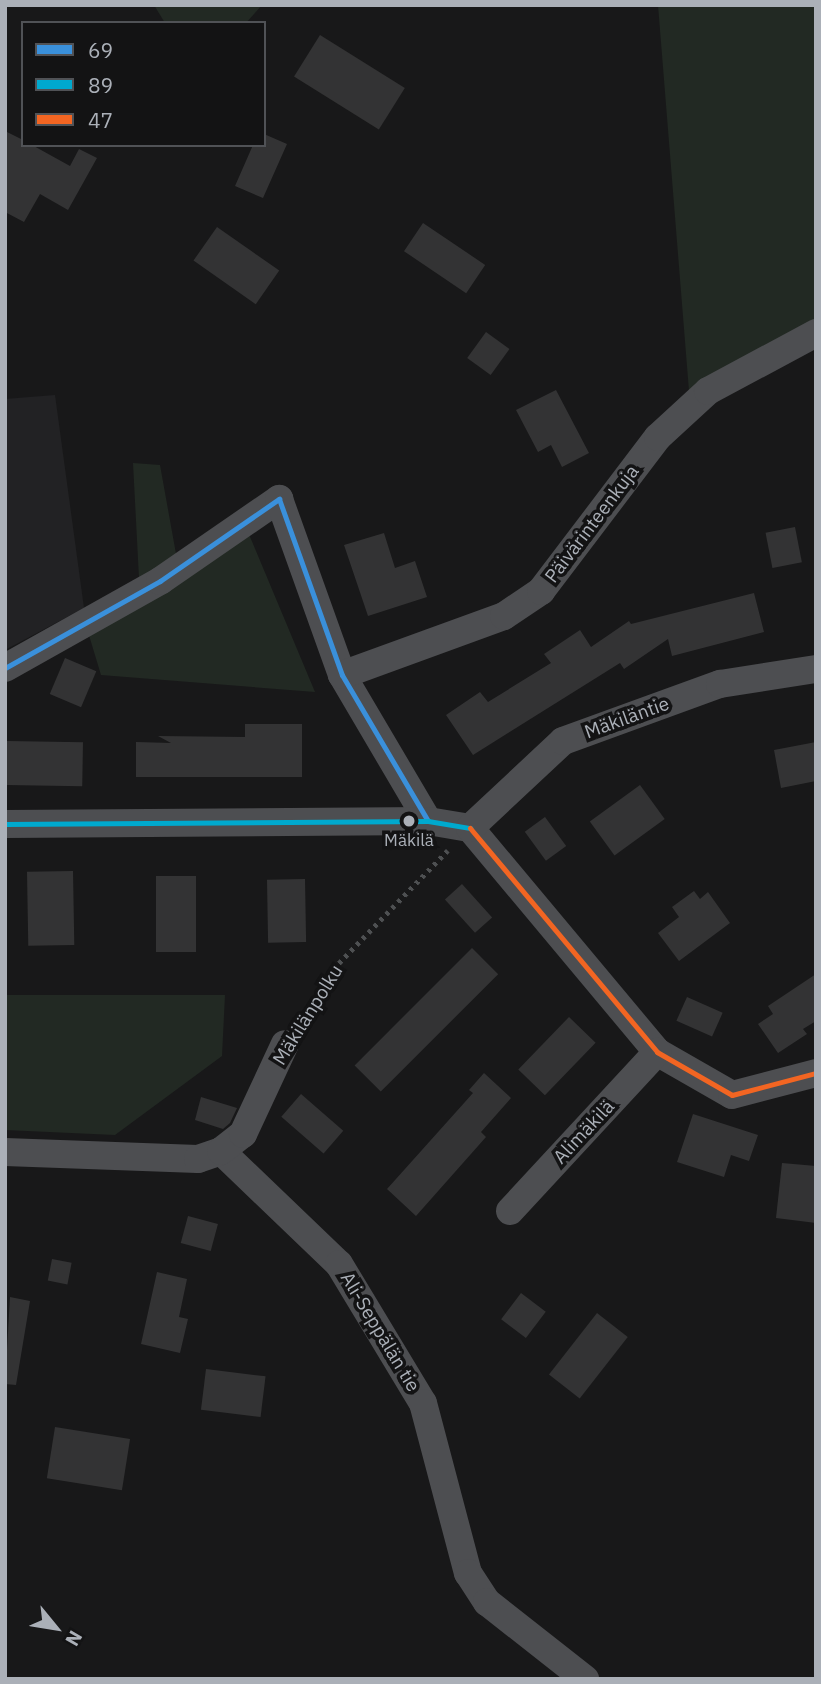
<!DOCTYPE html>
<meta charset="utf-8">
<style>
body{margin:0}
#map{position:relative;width:821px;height:1684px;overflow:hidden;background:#181819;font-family:"IBM Plex Sans",sans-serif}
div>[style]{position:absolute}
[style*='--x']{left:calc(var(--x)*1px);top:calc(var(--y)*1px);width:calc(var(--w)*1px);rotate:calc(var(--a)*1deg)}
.built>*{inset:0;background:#222224}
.green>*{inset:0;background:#222923}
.building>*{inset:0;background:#333334;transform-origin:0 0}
.path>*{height:4.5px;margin-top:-2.25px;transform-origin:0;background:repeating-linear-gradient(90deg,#4e5052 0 3.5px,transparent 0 8.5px)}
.minor>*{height:28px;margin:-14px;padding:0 14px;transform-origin:14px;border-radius:14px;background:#4d4e51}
.bus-1>*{height:5px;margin:-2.5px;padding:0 2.5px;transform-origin:2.5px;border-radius:2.5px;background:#3a90db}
.bus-2>*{height:5px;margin:-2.5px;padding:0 2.5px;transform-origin:2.5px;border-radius:2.5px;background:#00a9ce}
.bus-3>*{height:5px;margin:-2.5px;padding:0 2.5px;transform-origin:2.5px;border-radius:2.5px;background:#f26522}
.dots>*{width:19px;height:19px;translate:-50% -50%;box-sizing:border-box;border:4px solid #131314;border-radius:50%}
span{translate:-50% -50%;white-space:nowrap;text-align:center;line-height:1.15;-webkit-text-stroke:7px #131314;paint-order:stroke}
.bus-label{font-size:17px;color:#abb0b8}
.street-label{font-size:19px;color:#abb0b8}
.frame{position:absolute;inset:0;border:7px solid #abb0b8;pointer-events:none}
.legend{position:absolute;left:21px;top:21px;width:245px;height:126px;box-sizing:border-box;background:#131314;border:2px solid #505256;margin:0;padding:9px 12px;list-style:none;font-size:21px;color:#abb0b8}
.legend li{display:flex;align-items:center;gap:14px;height:35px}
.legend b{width:35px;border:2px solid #505256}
.north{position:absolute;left:21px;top:1593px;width:70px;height:70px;-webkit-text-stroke:5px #131314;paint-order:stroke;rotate:120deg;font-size:19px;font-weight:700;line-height:28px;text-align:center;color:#abb0b8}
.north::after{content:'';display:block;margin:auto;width:24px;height:32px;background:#abb0b8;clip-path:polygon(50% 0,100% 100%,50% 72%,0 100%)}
</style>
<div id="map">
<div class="built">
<div style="clip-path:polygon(55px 395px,84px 608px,5px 650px,5px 399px)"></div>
</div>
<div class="green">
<div style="clip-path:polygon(154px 5px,262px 5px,246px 23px,165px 23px)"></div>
<div style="clip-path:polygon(658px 5px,816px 5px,816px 320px,689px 391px)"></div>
<div style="clip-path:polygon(133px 463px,160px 465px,180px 576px,248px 532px,315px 692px,101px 675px,85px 622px,139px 578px)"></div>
<div style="clip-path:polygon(5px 995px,225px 995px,222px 1056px,115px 1135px,5px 1130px)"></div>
</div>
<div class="building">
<div style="left:320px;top:35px;width:100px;height:49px;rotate:32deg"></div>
<div style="clip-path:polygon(5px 131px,23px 140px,23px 145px,32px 145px,70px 166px,79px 149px,97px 158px,68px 210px,40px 194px,24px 222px,5px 212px)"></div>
<div style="clip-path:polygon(264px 134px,287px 144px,263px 198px,235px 186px,253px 145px,264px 145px)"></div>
<div style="left:423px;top:223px;width:75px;height:34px;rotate:34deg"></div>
<div style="left:217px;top:227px;width:76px;height:41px;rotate:35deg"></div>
<div style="left:486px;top:332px;width:29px;height:32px;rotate:36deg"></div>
<div style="clip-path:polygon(556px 390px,589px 453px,562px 467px,551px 445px,538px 452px,516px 410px)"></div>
<div style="left:795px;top:527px;width:36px;height:30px;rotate:79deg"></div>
<div style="clip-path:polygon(384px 533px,395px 568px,415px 561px,427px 597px,368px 616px,344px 545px)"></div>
<div style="clip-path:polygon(754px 593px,764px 632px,672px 656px,668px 639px,624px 669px,620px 663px,473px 755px,446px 715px,480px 692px,488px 702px,551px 663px,544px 654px,580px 630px,591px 647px,629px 621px,631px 624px)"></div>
<div style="left:65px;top:658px;width:34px;height:39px;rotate:23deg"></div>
<div style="clip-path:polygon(245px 724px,302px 724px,302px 777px,136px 777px,136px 742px,171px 743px,158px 736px,245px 737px)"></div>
<div style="left:7px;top:741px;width:76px;height:44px;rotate:1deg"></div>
<div style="clip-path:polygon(816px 742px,816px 781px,781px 788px,774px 750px)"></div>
<div style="left:640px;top:785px;width:42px;height:62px;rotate:54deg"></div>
<div style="left:545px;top:817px;width:36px;height:25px;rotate:54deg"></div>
<div style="left:73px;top:871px;width:74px;height:46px;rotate:89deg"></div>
<div style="left:156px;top:876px;width:40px;height:76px"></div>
<div style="left:305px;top:879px;width:63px;height:38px;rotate:89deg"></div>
<div style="left:462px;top:884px;width:45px;height:23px;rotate:48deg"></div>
<div style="clip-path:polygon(694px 891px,700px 899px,708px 892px,730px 923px,679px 961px,658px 933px,679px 917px,672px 907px)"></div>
<div style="left:472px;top:948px;width:37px;height:166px;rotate:45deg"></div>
<div style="clip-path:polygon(816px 974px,816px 1021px,803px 1029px,807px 1034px,778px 1053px,758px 1024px,773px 1014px,768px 1006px)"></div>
<div style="left:687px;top:997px;width:39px;height:26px;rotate:24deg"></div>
<div style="left:569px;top:1017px;width:37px;height:73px;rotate:44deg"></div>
<div style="clip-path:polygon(484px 1073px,511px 1098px,481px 1132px,486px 1137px,416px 1216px,387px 1189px,473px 1093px,469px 1090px)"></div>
<div style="left:301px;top:1094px;width:56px;height:30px;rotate:41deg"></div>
<div style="clip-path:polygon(201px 1097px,237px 1108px,230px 1123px,223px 1129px,195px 1120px)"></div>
<div style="clip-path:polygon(693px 1114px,758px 1135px,749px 1161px,731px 1155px,724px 1177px,677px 1162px)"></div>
<div style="clip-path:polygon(782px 1163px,816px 1166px,816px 1223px,776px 1218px)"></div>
<div style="left:188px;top:1216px;width:31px;height:28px;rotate:15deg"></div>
<div style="left:52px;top:1259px;width:20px;height:22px;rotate:11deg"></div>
<div style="clip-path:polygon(157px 1272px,187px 1279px,179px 1317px,188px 1319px,180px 1353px,141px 1344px)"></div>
<div style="left:521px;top:1293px;width:31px;height:33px;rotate:37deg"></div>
<div style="clip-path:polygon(10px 1297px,30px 1301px,16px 1385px,5px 1384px)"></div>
<div style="left:597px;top:1313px;width:39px;height:78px;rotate:38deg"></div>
<div style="left:206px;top:1369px;width:60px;height:41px;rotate:7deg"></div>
<div style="left:55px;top:1427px;width:76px;height:52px;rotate:9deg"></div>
</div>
<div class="path">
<div style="--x:299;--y:1023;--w:64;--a:-57.8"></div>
<div style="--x:333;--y:969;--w:165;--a:-46"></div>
</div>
<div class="minor">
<div style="--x:5;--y:668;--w:178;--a:-29.3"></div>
<div style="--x:160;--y:581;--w:145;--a:-34.6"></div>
<div style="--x:279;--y:499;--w:187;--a:70.3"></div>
<div style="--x:342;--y:675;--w:169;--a:59.5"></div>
<div style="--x:342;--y:675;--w:172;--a:-20"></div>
<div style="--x:504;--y:616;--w:45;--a:-34"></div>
<div style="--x:541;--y:591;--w:193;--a:-52.8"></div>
<div style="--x:658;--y:437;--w:68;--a:-42.6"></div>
<div style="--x:708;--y:391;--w:123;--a:-28.2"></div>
<div style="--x:5;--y:824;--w:423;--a:-0.4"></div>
<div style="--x:428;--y:821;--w:43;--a:9.5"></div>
<div style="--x:470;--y:828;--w:292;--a:50.1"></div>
<div style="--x:657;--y:1052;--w:86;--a:29.8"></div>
<div style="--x:732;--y:1095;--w:87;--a:-14.7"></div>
<div style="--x:470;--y:828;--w:127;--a:-43.1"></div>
<div style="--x:563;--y:741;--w:167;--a:-20"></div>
<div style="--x:720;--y:684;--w:97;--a:-8.9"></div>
<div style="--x:221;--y:1151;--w:163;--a:43.8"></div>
<div style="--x:339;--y:1264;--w:162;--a:58.9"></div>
<div style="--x:423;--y:1403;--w:176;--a:75.2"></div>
<div style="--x:468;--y:1573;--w:35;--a:57"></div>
<div style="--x:487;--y:1602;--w:125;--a:38.2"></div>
<div style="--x:5;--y:1152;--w:193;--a:2.1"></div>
<div style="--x:198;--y:1159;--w:24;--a:-19"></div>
<div style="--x:221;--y:1151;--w:28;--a:-38"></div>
<div style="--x:243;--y:1134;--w:99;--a:-65"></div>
<div style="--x:510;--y:1211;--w:217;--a:-47.2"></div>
</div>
<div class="bus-1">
<div style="--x:5;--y:668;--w:178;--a:-29.3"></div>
<div style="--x:160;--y:581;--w:145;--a:-34.6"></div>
<div style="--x:279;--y:499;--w:187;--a:70.3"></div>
<div style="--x:342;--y:675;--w:169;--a:59.5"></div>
</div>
<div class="bus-2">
<div style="--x:5;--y:824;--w:423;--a:-0.4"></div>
<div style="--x:428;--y:821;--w:43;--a:9.5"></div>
</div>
<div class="bus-3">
<div style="--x:470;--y:828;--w:292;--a:50.1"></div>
<div style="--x:657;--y:1052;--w:86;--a:29.8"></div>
<div style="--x:732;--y:1095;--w:87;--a:-14.7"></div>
</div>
<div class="dots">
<div style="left:409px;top:821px;background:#abb0b8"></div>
</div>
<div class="bus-label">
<span style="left:409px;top:841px">Mäkilä</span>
</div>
<div class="street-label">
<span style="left:592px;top:524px;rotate:-53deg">Päivärinteenkuja</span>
<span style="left:627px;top:718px;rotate:-20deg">Mäkiläntie</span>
<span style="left:308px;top:1015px;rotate:-58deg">Mäkilänpolku</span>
<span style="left:584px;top:1132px;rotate:-47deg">Alimäkilä</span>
<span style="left:380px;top:1332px;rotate:59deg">Ali-Seppälän tie</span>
</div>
<div class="frame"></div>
<ul class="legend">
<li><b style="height:9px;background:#3a90db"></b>69</li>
<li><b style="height:9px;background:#00a9ce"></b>89</li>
<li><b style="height:9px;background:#f26522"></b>47</li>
</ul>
<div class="north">N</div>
</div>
